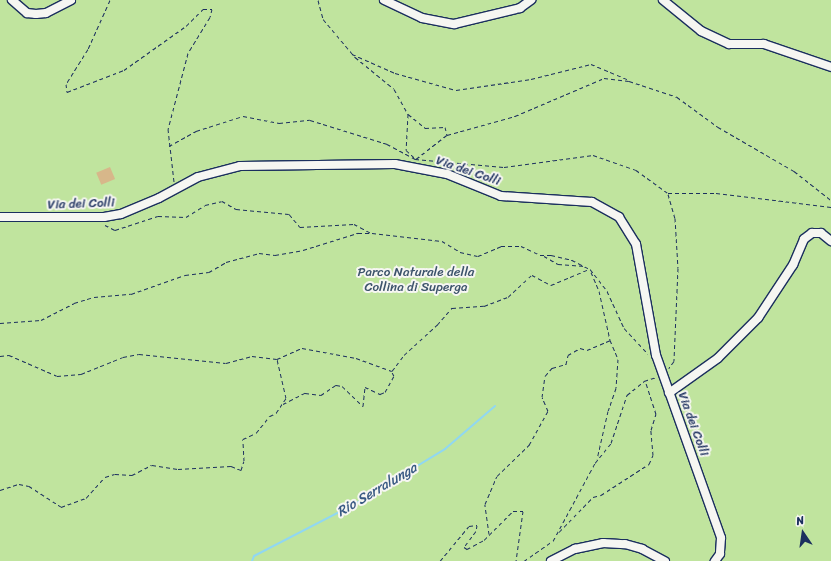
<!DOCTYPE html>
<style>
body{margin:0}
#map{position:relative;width:831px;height:561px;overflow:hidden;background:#f6f6f2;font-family:Sriracha,sans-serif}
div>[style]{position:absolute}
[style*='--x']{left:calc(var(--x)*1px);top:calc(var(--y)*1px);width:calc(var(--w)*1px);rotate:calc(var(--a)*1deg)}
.green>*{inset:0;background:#c0e49e;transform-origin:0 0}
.stream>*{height:2px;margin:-1px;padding:0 1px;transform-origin:1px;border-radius:1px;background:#90d7f2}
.building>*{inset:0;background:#d7b78a;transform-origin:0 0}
.path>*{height:1px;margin-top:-0.5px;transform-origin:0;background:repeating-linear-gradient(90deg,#1b2f5e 0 4px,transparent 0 7px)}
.roads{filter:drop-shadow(1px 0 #1b2f5e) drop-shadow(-1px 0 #1b2f5e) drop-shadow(0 1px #1b2f5e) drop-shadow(0 -1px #1b2f5e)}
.minor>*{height:8px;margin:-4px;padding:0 4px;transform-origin:4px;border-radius:4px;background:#f6f6f2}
span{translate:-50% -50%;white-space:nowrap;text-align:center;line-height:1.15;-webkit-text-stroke:4px #f6f6f2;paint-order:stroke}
.street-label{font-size:13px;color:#1b2f5e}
.park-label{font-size:13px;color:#3c536b}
.water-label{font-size:14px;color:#385983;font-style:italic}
.north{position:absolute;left:783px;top:513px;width:40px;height:40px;-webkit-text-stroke:3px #f6f6f2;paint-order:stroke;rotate:347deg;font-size:11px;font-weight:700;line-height:16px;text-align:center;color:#1b2f5e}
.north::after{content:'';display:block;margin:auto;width:14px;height:18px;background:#1b2f5e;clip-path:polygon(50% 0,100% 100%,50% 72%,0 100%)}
</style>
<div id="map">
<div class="green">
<div style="left:0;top:0;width:831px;height:561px"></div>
</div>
<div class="stream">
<div style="--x:252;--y:561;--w:5;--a:-68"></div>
<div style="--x:254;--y:556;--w:111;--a:-27.3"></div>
<div style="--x:353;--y:505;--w:108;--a:-31.3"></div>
<div style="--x:445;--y:449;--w:66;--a:-40.7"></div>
</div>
<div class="building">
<div style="left:110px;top:167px;width:13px;height:15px;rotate:67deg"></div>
</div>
<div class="path">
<div style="--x:110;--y:0;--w:54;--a:114.2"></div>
<div style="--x:88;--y:49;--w:41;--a:122.2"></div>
<div style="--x:66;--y:84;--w:8;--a:83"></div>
<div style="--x:67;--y:92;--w:61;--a:-21.1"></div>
<div style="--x:124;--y:70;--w:76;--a:-35.4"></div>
<div style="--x:186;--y:26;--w:24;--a:-45"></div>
<div style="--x:203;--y:9;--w:9;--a:0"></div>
<div style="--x:212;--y:9;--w:8;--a:104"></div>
<div style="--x:210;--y:17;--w:42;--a:121.4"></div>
<div style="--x:188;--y:53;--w:79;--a:104.7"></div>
<div style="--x:168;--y:129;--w:53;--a:83.5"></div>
<div style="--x:318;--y:0;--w:20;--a:75"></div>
<div style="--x:323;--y:19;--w:50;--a:49.9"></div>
<div style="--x:355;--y:57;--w:50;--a:39.4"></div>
<div style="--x:394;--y:89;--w:29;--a:61"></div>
<div style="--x:408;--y:114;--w:22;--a:39"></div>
<div style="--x:425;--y:128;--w:20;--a:-3"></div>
<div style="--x:445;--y:127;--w:8;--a:76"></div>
<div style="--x:352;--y:54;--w:47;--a:23.8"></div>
<div style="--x:395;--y:73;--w:63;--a:15.6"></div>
<div style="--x:456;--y:90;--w:76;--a:-8.3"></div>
<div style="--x:531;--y:79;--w:62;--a:-14"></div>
<div style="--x:591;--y:64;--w:41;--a:22.8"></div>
<div style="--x:408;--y:114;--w:36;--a:93"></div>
<div style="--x:406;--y:150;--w:12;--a:42"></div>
<div style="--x:169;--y:146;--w:31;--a:-29"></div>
<div style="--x:196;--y:131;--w:49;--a:-17.7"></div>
<div style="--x:243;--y:116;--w:37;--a:11"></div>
<div style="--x:279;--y:123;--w:31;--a:-6"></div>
<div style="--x:310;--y:120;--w:81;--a:17.3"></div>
<div style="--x:387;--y:144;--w:32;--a:28"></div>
<div style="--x:415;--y:159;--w:89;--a:5.1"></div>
<div style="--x:504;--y:167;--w:90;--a:-7.7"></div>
<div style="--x:593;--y:155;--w:46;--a:19.2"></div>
<div style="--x:636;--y:170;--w:39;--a:36"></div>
<div style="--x:668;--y:193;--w:48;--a:0"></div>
<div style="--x:716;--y:193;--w:116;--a:6.9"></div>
<div style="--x:416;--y:159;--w:39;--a:-38"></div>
<div style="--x:447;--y:135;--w:71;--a:-15.6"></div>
<div style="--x:515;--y:116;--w:97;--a:-23.1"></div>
<div style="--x:604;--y:78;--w:25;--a:7"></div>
<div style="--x:629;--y:81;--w:51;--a:18.4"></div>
<div style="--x:677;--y:97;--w:51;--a:36.2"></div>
<div style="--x:718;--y:127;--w:88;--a:30.1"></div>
<div style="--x:794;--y:171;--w:47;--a:38.1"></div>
<div style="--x:668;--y:194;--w:25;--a:74"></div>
<div style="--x:675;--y:218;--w:50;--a:86.6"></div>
<div style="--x:678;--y:268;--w:93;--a:92.5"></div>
<div style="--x:674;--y:361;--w:9;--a:126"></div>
<div style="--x:105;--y:225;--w:11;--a:27"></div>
<div style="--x:115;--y:230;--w:45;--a:-18"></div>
<div style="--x:158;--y:216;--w:28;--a:2"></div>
<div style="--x:186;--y:217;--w:22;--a:-32"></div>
<div style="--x:205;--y:205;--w:17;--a:-13"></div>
<div style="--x:222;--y:201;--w:16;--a:30"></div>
<div style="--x:236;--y:209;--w:53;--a:5.4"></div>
<div style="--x:289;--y:214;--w:17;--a:50"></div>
<div style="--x:300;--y:227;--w:54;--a:-3.2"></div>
<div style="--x:354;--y:224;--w:19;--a:28"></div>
<div style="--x:544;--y:256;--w:16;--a:30"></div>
<div style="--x:558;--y:264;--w:27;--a:4"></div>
<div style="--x:591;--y:272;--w:21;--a:67"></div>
<div style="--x:599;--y:291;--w:50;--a:77.3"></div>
<div style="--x:610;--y:340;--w:21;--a:67"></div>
<div style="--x:618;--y:359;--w:29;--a:94"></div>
<div style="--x:616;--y:388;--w:24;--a:109"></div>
<div style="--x:608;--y:411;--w:49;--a:102.9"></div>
<div style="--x:0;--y:323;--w:41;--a:-4.2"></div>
<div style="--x:41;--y:320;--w:37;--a:-27"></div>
<div style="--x:74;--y:303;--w:21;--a:-17"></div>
<div style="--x:94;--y:297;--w:37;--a:-5"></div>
<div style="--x:131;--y:294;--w:57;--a:-19.4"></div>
<div style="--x:185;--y:275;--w:24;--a:-7"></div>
<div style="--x:209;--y:272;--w:20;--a:-30"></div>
<div style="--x:226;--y:262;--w:34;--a:-15"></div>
<div style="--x:259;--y:253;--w:16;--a:7"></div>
<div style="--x:275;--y:255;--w:28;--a:-10"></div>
<div style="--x:303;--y:250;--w:58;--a:-17.2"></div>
<div style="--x:358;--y:233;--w:14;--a:0"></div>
<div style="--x:372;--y:233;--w:70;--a:6.5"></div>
<div style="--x:442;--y:241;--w:21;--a:31"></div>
<div style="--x:460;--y:252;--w:18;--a:13"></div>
<div style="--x:478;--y:256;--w:25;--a:-23"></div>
<div style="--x:501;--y:246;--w:20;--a:0"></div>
<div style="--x:521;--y:246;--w:21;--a:25"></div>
<div style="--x:540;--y:255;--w:11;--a:0"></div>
<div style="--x:551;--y:255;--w:22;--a:13"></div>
<div style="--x:572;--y:260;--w:20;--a:27"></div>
<div style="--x:590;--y:269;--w:28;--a:52"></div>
<div style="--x:607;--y:291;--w:41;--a:65.3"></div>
<div style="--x:624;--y:328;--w:35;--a:47"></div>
<div style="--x:0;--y:356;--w:9;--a:-6"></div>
<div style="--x:9;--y:355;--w:52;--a:23.6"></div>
<div style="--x:57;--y:376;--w:24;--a:-5"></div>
<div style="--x:81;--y:374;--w:45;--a:-22"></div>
<div style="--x:123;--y:357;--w:16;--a:-11"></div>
<div style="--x:139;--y:354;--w:87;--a:5.9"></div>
<div style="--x:226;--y:363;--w:27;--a:-15"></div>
<div style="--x:252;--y:356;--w:25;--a:7"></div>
<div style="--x:277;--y:359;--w:27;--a:-24"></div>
<div style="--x:302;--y:348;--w:55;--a:10.5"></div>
<div style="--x:356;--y:358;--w:38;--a:20"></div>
<div style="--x:392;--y:371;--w:20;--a:-53"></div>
<div style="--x:404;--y:355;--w:45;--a:-42.3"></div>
<div style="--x:437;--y:325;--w:23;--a:-49"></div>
<div style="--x:452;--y:308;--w:32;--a:-4"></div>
<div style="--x:484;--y:306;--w:26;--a:-21"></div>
<div style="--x:508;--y:297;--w:33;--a:-43"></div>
<div style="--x:532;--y:275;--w:21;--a:28"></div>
<div style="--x:551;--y:285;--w:41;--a:-22.8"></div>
<div style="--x:283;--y:404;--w:25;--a:-27"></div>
<div style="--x:305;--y:393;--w:16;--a:7"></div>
<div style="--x:321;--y:395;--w:18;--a:-34"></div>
<div style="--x:336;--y:385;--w:6;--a:9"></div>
<div style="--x:342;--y:386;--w:29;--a:44"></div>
<div style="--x:363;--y:406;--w:19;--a:-84"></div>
<div style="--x:365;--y:387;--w:17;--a:25"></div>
<div style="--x:380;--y:394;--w:5;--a:-22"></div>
<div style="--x:385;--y:392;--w:18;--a:-61"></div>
<div style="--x:394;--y:376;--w:4;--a:-117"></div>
<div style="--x:0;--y:490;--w:20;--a:-18"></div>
<div style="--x:19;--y:484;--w:10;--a:11"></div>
<div style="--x:29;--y:486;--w:38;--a:33"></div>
<div style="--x:61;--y:507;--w:27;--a:-20"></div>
<div style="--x:86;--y:498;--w:28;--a:-48"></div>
<div style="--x:105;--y:477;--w:10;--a:-17"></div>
<div style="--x:115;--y:474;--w:17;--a:3"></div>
<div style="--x:132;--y:475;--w:22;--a:-27"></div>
<div style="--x:152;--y:465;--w:26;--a:9"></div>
<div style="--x:178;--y:469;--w:53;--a:-3.2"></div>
<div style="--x:231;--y:466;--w:11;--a:22"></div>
<div style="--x:241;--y:470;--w:9;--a:-72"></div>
<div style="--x:244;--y:461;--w:22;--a:-93"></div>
<div style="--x:243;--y:439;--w:14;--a:-25"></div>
<div style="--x:256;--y:433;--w:22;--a:-51"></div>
<div style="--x:270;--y:416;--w:7;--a:-27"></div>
<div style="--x:276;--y:413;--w:18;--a:-56"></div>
<div style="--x:286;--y:398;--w:40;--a:-103"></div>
<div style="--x:559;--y:532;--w:49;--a:-45.8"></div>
<div style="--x:593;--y:497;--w:8;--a:-14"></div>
<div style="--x:601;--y:495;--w:57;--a:-32.9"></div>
<div style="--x:649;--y:464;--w:10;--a:-66"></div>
<div style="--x:653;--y:455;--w:25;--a:-95"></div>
<div style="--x:651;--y:430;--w:17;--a:-73"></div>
<div style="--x:656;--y:414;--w:35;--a:-108"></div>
<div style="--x:489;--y:534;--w:30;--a:-98"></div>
<div style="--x:485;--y:504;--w:30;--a:-67"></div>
<div style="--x:497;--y:476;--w:45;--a:-44.1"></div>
<div style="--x:529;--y:445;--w:39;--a:-61"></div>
<div style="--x:548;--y:411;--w:15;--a:-113"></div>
<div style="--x:542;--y:397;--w:21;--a:-82"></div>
<div style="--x:545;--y:376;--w:11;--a:-49"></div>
<div style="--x:552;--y:368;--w:15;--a:-16"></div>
<div style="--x:566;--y:364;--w:9;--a:-77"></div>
<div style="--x:568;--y:355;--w:14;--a:-30"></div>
<div style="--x:580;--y:348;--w:7;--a:16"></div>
<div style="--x:587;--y:350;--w:25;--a:-23"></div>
<div style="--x:440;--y:561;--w:45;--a:-50.4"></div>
<div style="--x:469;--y:526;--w:8;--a:-7"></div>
<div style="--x:477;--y:525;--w:6;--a:99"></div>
<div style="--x:476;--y:531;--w:20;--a:127"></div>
<div style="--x:464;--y:547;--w:4;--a:34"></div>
<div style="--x:467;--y:549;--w:19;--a:-28"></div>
<div style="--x:484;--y:540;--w:41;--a:-45"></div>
<div style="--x:513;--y:511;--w:10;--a:0"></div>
<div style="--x:523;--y:511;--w:50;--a:98"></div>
<div style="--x:524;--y:561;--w:35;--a:-35"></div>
<div style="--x:553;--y:541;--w:89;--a:-61.7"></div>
<div style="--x:595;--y:463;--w:26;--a:-51"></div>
<div style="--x:611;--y:443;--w:51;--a:-71.6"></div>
<div style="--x:627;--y:395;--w:22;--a:-39"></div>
<div style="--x:644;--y:381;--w:13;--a:-18"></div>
</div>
<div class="roads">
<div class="minor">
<div style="--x:12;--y:0;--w:20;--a:41"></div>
<div style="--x:27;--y:13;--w:9;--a:6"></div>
<div style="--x:36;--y:14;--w:10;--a:-6"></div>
<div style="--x:46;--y:13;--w:28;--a:-27"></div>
<div style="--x:384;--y:0;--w:42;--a:25.3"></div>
<div style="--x:422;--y:18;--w:33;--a:11"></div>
<div style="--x:454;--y:24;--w:68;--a:-13.6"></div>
<div style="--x:520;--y:8;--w:14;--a:-36"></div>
<div style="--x:663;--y:0;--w:49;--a:39.2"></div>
<div style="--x:701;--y:31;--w:31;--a:25"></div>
<div style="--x:729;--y:44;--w:35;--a:0"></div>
<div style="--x:764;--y:44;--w:71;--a:18.9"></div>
<div style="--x:0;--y:217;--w:104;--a:0"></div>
<div style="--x:104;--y:217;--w:17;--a:-10"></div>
<div style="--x:121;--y:214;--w:41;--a:-22.8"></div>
<div style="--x:159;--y:198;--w:44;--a:-28.3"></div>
<div style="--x:198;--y:177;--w:43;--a:-14.7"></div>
<div style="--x:240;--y:166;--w:155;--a:-0.7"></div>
<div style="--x:395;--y:164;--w:53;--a:10.9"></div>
<div style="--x:447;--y:174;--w:58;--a:22.2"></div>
<div style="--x:501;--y:196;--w:91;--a:3.8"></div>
<div style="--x:592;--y:202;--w:31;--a:29"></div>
<div style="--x:619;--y:217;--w:32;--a:58"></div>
<div style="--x:636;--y:244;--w:113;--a:79.8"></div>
<div style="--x:656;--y:355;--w:194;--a:70.4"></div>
<div style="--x:721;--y:538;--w:16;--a:94"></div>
<div style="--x:720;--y:554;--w:9;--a:126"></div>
<div style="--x:669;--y:393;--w:60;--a:-35.5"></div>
<div style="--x:718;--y:358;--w:57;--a:-45"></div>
<div style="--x:758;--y:318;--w:64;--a:-56.6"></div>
<div style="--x:793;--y:265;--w:28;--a:-67"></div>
<div style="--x:804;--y:239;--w:10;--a:-37"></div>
<div style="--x:812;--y:233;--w:9;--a:0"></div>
<div style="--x:821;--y:233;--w:13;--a:39"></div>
<div style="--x:551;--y:561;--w:27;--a:-27"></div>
<div style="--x:575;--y:549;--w:29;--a:-12"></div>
<div style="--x:603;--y:543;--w:22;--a:3"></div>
<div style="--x:625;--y:544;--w:18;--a:16"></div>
<div style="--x:642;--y:549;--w:26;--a:28"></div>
</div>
</div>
<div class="street-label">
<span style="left:468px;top:171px;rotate:19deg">Via dei Colli</span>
<span style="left:81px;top:204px;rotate:-2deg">Via dei Colli</span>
<span style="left:693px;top:424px;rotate:70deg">Via dei Colli</span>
</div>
<div class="park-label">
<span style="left:416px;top:280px">Parco Naturale della<br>Collina di Superga</span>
</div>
<div class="water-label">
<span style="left:377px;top:490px;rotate:-31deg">Rio Serralunga</span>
</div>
<div class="north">N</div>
</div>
